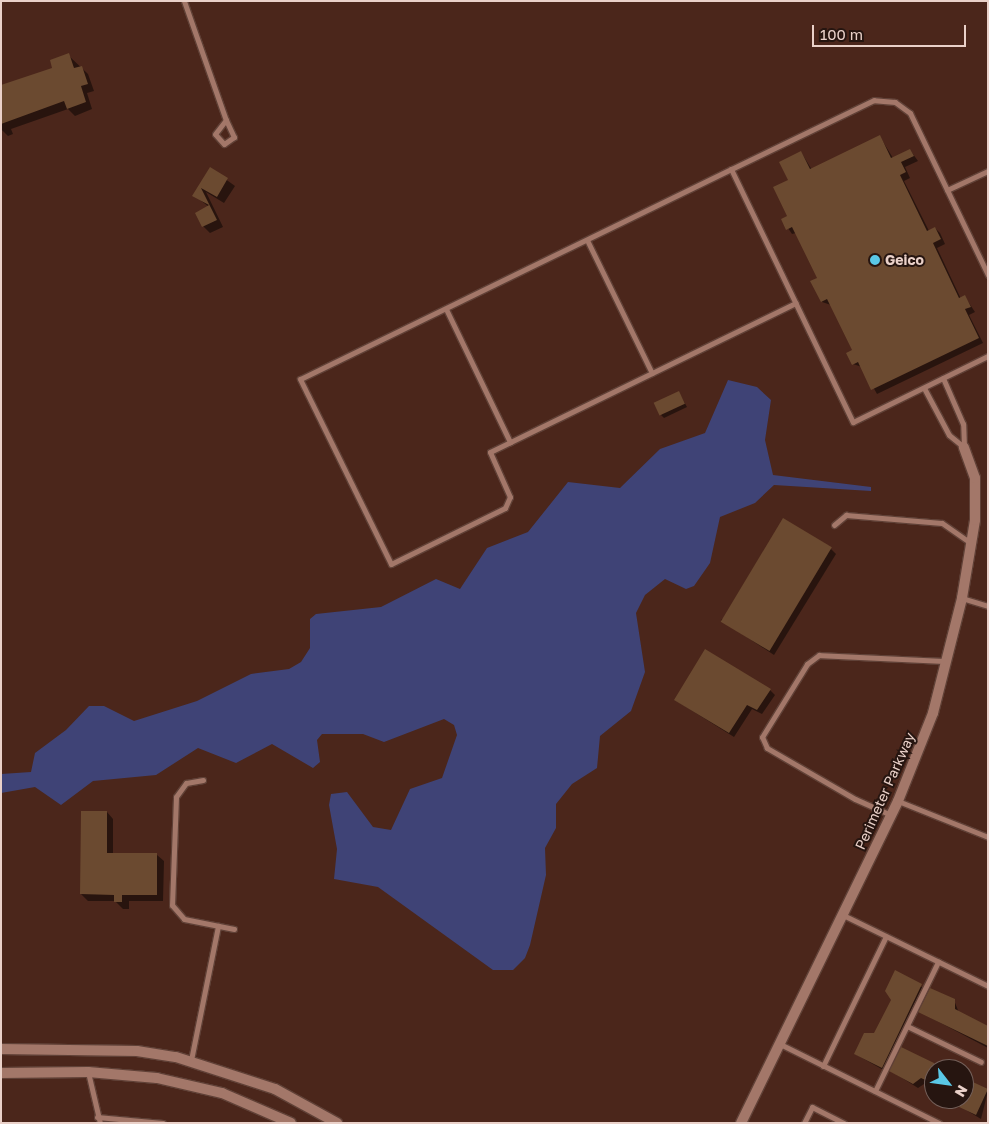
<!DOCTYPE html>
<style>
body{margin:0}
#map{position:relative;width:989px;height:1124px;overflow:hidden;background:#4b261b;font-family:"Golos Text",sans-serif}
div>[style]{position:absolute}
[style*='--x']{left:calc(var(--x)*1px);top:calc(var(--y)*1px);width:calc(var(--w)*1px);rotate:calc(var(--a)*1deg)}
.water>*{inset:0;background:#3f4376}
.shadow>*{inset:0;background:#0007}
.building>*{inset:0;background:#6b4a30;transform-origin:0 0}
.roads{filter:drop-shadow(1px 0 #604137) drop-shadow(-1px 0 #604137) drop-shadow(0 1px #604137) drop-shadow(0 -1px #604137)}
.service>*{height:5px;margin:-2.5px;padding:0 2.5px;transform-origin:2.5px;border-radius:2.5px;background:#a37769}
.minor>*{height:10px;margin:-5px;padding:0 5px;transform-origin:5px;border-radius:5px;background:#a37769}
.tertiary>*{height:10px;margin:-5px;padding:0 5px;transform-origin:5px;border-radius:5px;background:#a37769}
.dots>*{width:14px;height:14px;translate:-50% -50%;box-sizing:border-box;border:2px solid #261510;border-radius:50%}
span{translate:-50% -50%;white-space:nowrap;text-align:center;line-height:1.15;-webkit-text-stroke:4px #261510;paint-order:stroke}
.poi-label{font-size:14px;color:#ead1c9;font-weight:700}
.left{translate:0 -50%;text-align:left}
.street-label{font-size:14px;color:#ead1c9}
.frame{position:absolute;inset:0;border:2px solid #ead1c9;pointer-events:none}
.north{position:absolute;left:924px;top:1059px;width:50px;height:50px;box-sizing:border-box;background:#261510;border:1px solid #74605a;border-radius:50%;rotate:120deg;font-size:14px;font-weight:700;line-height:20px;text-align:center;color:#ead1c9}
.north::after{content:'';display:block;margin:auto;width:18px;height:22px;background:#5ac8e6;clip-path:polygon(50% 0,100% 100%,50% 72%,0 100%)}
.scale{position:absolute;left:812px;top:25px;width:154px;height:22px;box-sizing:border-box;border:2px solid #ead1c9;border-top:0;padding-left:6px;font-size:15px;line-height:18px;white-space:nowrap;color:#ead1c9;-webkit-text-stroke:4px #261510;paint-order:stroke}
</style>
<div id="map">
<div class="water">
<div style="clip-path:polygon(728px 380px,757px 387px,771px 400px,765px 440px,773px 475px,871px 487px,871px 491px,774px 485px,755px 503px,720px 517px,710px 563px,694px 586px,686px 589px,665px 579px,645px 595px,636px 613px,645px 672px,631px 711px,600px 736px,597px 768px,572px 784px,556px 804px,556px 828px,545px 848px,546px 875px,530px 945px,525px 958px,513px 970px,493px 970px,378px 887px,334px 879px,337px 849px,329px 805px,331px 794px,347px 792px,373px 827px,391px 830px,410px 789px,442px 778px,457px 735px,454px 725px,444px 719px,384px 742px,363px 734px,322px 734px,317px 740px,320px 762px,313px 768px,272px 744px,236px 763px,198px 748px,156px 775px,93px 781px,61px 805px,35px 787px,1px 793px,1px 774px,31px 772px,35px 753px,66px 730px,89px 706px,104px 706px,134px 721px,197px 701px,251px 674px,289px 669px,301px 662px,310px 648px,310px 619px,316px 614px,381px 607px,436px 579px,460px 589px,487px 548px,528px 532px,568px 482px,620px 488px,660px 449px,705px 433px)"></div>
</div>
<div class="shadow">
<div style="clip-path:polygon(68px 55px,88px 74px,94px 91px,87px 93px,92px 109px,75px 116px,68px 109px,11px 129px,13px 134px,8px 136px,1px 129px,1px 86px,53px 69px)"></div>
<div style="clip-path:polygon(880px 137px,893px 158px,910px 150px,918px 161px,905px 167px,910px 178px,904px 181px,929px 231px,935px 228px,940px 233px,945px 244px,937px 248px,961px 299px,965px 297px,975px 312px,969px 315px,983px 343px,877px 394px,862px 367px,853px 364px,853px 351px,831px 305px,822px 302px,812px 281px,818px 278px,796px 233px,792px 234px,782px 219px,788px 216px,790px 180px,801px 152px,812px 170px)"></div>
<div style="clip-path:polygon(210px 168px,235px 186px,224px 203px,206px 192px,223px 227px,210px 233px,203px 226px,209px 207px,194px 195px)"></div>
<div style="clip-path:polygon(679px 393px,687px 407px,664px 418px,661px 415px)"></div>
<div style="clip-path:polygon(831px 549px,836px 554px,774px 655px,721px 620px)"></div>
<div style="clip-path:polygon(770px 690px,775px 695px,762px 714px,752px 709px,734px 737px,675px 700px)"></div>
<div style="clip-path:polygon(107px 812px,113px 819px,113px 854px,157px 855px,164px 861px,163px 901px,129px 901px,129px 909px,123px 909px,115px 901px,88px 901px,81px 894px)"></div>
<div style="clip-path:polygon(896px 972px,927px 990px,887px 1072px,855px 1054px,875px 1035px,893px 1000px)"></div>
<div style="clip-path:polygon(954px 1000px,959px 1013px,988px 1027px,988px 1048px,920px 1012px)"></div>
<div style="clip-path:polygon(902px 1049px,943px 1069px,934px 1069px,934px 1086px,927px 1082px,918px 1088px,891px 1071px)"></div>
<div style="clip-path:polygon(964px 1079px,988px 1091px,981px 1119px,956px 1104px,956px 1099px,964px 1099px)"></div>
</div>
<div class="building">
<div style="clip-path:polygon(69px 53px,74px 68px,82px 66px,88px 84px,81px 86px,86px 102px,67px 109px,64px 101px,1px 124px,1px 85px,52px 68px,50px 60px)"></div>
<div style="clip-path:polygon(880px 135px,891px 158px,910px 149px,914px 156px,901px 162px,906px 172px,900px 175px,927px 231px,935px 227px,941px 239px,933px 243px,959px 298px,965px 295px,971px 307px,965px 309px,979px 338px,871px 390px,858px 362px,852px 365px,846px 353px,852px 350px,827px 299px,821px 302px,810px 281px,817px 278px,792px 227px,786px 230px,781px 219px,787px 216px,773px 187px,788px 180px,779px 162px,801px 151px,810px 169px)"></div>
<div style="clip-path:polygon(210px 167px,228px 178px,217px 197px,201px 188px,217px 220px,202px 227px,195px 213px,209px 205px,192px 196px)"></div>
<div style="left:679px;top:391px;width:14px;height:28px;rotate:65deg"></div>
<div style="left:783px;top:518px;width:57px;height:121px;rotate:31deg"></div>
<div style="clip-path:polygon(705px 649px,771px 689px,757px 710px,747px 705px,729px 733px,674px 700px)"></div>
<div style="clip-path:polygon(81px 811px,107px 811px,107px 853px,157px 853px,157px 895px,122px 895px,122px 902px,114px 902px,114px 895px,80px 894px)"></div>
<div style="clip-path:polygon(895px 970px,922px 984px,882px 1068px,854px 1054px,864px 1033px,874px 1033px,891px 1000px,885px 991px)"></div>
<div style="clip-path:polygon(930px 988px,955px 999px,955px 1009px,988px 1026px,988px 1046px,918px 1012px)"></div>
<div style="clip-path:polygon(901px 1047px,934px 1063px,934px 1084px,921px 1078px,913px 1084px,889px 1071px)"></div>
<div style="clip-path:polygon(964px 1078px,988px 1089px,976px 1115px,955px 1105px,965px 1099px)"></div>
</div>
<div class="roads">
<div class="service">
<div style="--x:184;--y:1;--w:126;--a:70.6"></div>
<div style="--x:226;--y:120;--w:19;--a:65"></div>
<div style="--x:234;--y:137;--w:12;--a:145"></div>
<div style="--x:224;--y:144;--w:13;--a:-132"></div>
<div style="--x:215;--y:134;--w:18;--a:-52"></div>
<div style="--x:731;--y:169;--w:479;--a:154"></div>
<div style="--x:300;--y:379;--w:206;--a:63.8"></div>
<div style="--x:391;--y:564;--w:127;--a:-26.2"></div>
<div style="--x:505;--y:508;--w:12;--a:-66"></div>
<div style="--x:510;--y:497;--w:49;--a:-114"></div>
<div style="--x:490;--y:452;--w:340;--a:-26"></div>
<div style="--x:947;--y:190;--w:45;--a:-24.9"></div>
<div style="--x:587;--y:240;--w:148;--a:64"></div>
<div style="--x:988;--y:275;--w:180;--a:-115.7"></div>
<div style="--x:910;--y:113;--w:19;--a:-144"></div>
<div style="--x:895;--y:102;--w:21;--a:-175"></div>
<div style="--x:874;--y:100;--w:159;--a:154.2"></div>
<div style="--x:731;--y:169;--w:281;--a:64.3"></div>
<div style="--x:853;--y:422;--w:150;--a:-26.1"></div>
<div style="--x:446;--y:309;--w:148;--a:64.3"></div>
<div style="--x:924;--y:388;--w:53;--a:62"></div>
<div style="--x:949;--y:435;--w:19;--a:39"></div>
<div style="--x:964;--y:447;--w:23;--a:-92"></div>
<div style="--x:963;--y:424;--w:50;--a:-113.5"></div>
<div style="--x:834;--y:525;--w:16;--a:-40"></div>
<div style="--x:846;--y:515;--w:96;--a:4.8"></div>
<div style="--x:942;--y:523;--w:35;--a:35"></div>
<div style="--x:962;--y:598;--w:27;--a:17"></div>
<div style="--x:203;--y:780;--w:17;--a:170"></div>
<div style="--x:186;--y:783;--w:17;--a:126"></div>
<div style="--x:176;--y:797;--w:108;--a:92.1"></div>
<div style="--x:172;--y:905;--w:18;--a:49"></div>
<div style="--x:184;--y:919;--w:51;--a:11.3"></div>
<div style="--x:898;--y:801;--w:97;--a:21.8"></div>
<div style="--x:891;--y:815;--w:39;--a:-156"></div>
<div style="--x:855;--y:799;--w:102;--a:-149.9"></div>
<div style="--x:767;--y:748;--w:12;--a:-114"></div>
<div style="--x:762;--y:737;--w:86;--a:-58.3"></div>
<div style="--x:807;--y:664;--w:15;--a:-37"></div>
<div style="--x:819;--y:655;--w:128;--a:2.7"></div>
<div style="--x:843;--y:915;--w:161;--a:26.1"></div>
<div style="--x:907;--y:1026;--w:82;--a:25.9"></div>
<div style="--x:780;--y:1044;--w:178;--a:26.4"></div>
<div style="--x:191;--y:1060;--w:137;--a:-78.6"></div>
<div style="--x:823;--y:1066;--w:144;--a:-64.1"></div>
<div style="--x:88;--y:1072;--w:52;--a:76.8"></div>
<div style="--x:875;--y:1091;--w:144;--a:-64"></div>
<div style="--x:97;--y:1117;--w:66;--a:5.2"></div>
<div style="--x:804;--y:1123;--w:18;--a:-63"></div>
<div style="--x:812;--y:1107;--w:36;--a:27"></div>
</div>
<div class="minor">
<div style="--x:741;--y:1123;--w:358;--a:-64"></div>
<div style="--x:898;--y:801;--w:95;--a:-68.3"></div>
<div style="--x:933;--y:713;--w:119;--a:-75.8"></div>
<div style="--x:962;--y:598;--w:79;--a:-80.5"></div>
<div style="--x:975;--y:520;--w:42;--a:-90"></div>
<div style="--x:975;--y:478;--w:33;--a:-110"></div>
</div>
<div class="tertiary">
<div style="--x:1;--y:1049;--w:136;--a:0.8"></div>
<div style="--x:137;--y:1051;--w:39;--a:9"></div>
<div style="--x:176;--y:1057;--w:104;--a:17.9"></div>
<div style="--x:275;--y:1089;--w:71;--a:28.7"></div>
<div style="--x:1;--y:1073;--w:87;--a:-0.7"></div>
<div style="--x:88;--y:1072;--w:69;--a:5"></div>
<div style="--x:157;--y:1078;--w:67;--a:13"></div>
<div style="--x:222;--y:1093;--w:75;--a:23.5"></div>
</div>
</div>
<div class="dots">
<div style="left:875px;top:260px;background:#5ac8e6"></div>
</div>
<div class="poi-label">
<span class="left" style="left:885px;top:260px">Geico</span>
</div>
<div class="street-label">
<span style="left:885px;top:791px;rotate:-66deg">Perimeter Parkway</span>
</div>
<div class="frame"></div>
<div class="north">N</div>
<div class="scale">100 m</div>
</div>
